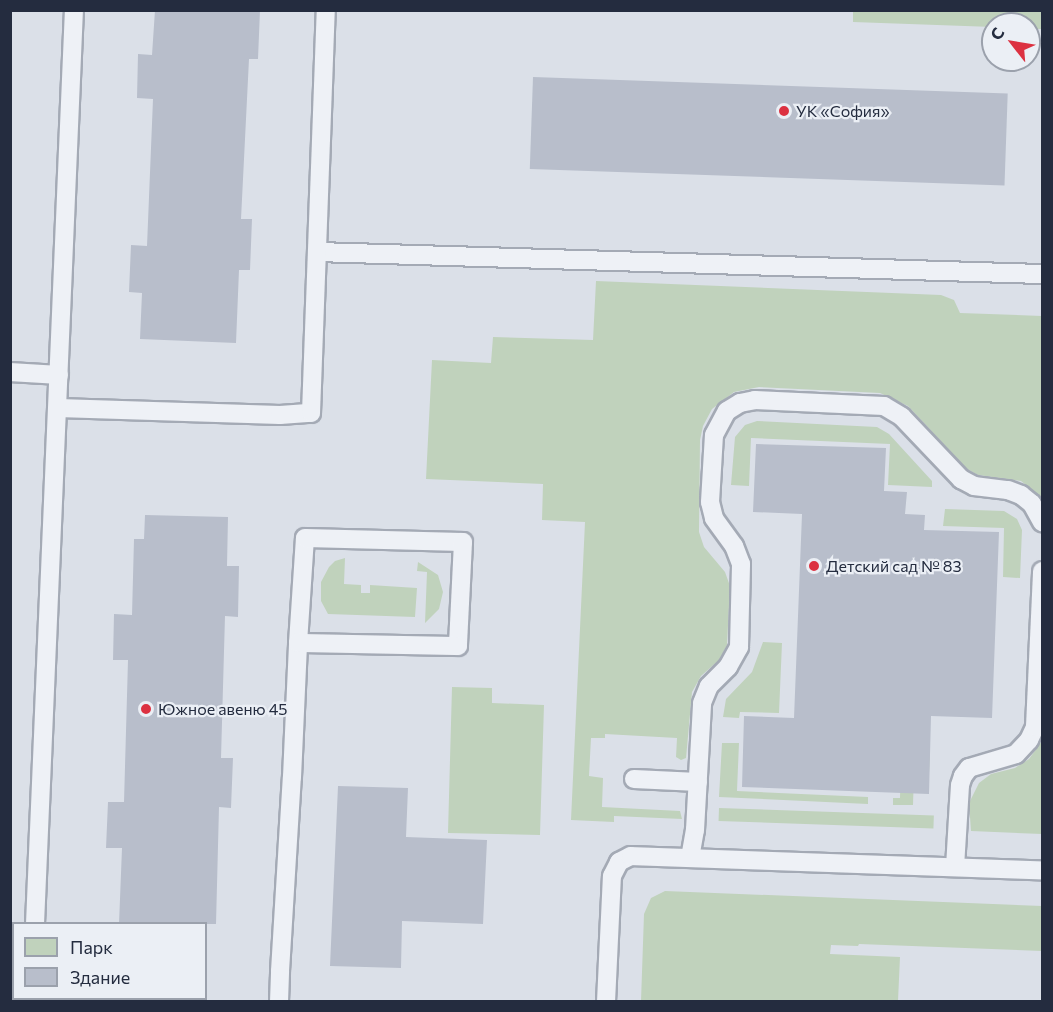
<!DOCTYPE html>
<meta charset="utf-8">
<style>
body{margin:0}
#map{position:relative;width:1053px;height:1012px;overflow:hidden;background:#dbe0e8;font-family:Commissioner,sans-serif}
div>[style]{position:absolute}
[style*='--x']{left:calc(var(--x)*1px);top:calc(var(--y)*1px);width:calc(var(--w)*1px);rotate:calc(var(--a)*1deg)}
.green>*{inset:0;background:#c0d2bc;transform-origin:0 0}
.building>*{inset:0;background:#b8becb;transform-origin:0 0}
.roads{filter:drop-shadow(2px 0 #a4aab5) drop-shadow(-2px 0 #a4aab5) drop-shadow(0 2px #a4aab5) drop-shadow(0 -2px #a4aab5)}
.lane>*{height:18px;margin:-9px;padding:0 9px;transform-origin:9px;border-radius:9px;background:#eef1f6}
.dots>*{width:16px;height:16px;translate:-50% -50%;box-sizing:border-box;border:3px solid #ebeff5;border-radius:50%}
span{translate:-50% -50%;white-space:nowrap;text-align:center;line-height:1.15;-webkit-text-stroke:4.5px #ebeff5;paint-order:stroke}
.poi-label{font-size:16px;color:#242c3f}
.left{translate:0 -50%;text-align:left}
.frame{position:absolute;inset:0;border:12px solid #242c3f;pointer-events:none}
.legend{position:absolute;left:12px;top:922px;width:195px;height:78px;box-sizing:border-box;background:#ebeff5;border:2px solid #9ba1ac;margin:0;padding:8px 10px;list-style:none;font-size:18px;color:#242c3f}
.legend li{display:flex;align-items:center;gap:12px;height:30px}
.legend b{width:30px;border:2px solid #9ba1ac}
.north{position:absolute;left:981px;top:12px;width:60px;height:60px;box-sizing:border-box;background:#ebeff5;border:2px solid #9ba1ac;border-radius:50%;rotate:301deg;font-size:16px;font-weight:700;line-height:24px;text-align:center;color:#242c3f}
.north::after{content:'';display:block;margin:auto;width:21px;height:27px;background:#dc3141;clip-path:polygon(50% 0,100% 100%,50% 72%,0 100%)}
</style>
<div id="map">
<div class="green">
<div style="clip-path:polygon(853px 11px,1042px 11px,1042px 29px,1029px 29px,1029px 24px,993px 24px,993px 27px,853px 22px)"></div>
<div style="clip-path:polygon(596px 281px,941px 295px,954px 300px,960px 313px,1042px 316px,1042px 498px,1021px 481px,978px 475px,967px 469px,908px 406px,880px 393px,759px 387px,734px 392px,712px 409px,703px 426px,700px 440px,699px 532px,704px 547px,725px 572px,730px 586px,727px 645px,719px 660px,701px 676px,692px 692px,686px 758px,681px 760px,676px 757px,677px 738px,605px 734px,605px 738px,591px 738px,589px 776px,603px 778px,602px 807px,680px 811px,682px 819px,614px 816px,614px 822px,571px 820px,585px 522px,542px 520px,543px 484px,426px 479px,432px 360px,491px 363px,493px 337px,593px 340px)"></div>
<div style="clip-path:polygon(757px 421px,877px 427px,889px 434px,932px 481px,932px 487px,888px 485px,890px 444px,751px 438px,749px 486px,731px 485px,735px 437px,745px 425px)"></div>
<div style="clip-path:polygon(945px 509px,1004px 511px,1017px 519px,1022px 530px,1020px 578px,1003px 577px,1004px 528px,943px 526px)"></div>
<div style="clip-path:polygon(345px 558px,344px 584px,361px 585px,361px 593px,370px 593px,370px 585px,417px 588px,415px 617px,328px 614px,321px 601px,321px 582px,329px 567px,335px 561px)"></div>
<div style="clip-path:polygon(418px 562px,438px 575px,443px 592px,439px 609px,425px 623px,427px 572px,417px 571px)"></div>
<div style="clip-path:polygon(763px 642px,782px 643px,779px 713px,740px 712px,739px 718px,723px 717px,726px 699px,752px 672px)"></div>
<div style="clip-path:polygon(452px 687px,492px 688px,492px 703px,544px 705px,540px 835px,448px 833px)"></div>
<div style="clip-path:polygon(1042px 741px,1042px 834px,971px 831px,969px 803px,979px 783px,991px 774px,1015px 768px,1029px 759px)"></div>
<div style="clip-path:polygon(722px 743px,739px 743px,737px 791px,868px 797px,868px 804px,719px 797px)"></div>
<div style="clip-path:polygon(921px 752px,930px 752px,929px 773px,914px 773px,913px 805px,893px 805px,893px 798px,900px 798px,901px 757px)"></div>
<div style="left:719px;top:808px;width:215px;height:13px;rotate:2deg"></div>
<div style="clip-path:polygon(665px 891px,1042px 906px,1042px 951px,859px 944px,858px 946px,831px 945px,830px 954px,900px 957px,898px 1001px,641px 1001px,644px 914px,651px 898px)"></div>
</div>
<div class="building">
<div style="clip-path:polygon(155px 10px,260px 10px,258px 59px,249px 59px,241px 219px,252px 219px,250px 270px,239px 270px,236px 343px,140px 339px,142px 293px,129px 292px,131px 245px,147px 246px,153px 99px,137px 98px,138px 54px,152px 55px)"></div>
<div style="left:533px;top:77px;width:475px;height:92px;rotate:2deg"></div>
<div style="clip-path:polygon(756px 444px,886px 448px,884px 491px,907px 492px,905px 514px,925px 515px,924px 530px,999px 532px,992px 718px,931px 716px,929px 794px,742px 787px,744px 716px,794px 718px,802px 514px,753px 512px)"></div>
<div style="clip-path:polygon(145px 515px,228px 517px,227px 566px,239px 566px,238px 617px,225px 616px,221px 758px,233px 758px,231px 808px,219px 807px,216px 924px,119px 924px,122px 848px,106px 848px,108px 802px,124px 802px,128px 660px,113px 660px,114px 614px,132px 615px,134px 539px,144px 539px)"></div>
<div style="clip-path:polygon(338px 786px,408px 788px,406px 837px,487px 840px,483px 924px,402px 921px,401px 968px,330px 966px)"></div>
</div>
<div class="roads">
<div class="lane">
<div style="--x:317;--y:252;--w:725;--a:1.74"></div>
<div style="--x:10;--y:372;--w:49;--a:3.5"></div>
<div style="--x:58;--y:408;--w:222;--a:1.8"></div>
<div style="--x:280;--y:415;--w:31;--a:-4"></div>
<div style="--x:311;--y:413;--w:403;--a:-87.9"></div>
<div style="--x:634;--y:779;--w:64;--a:2.7"></div>
<div style="--x:690;--y:858;--w:28;--a:-80"></div>
<div style="--x:695;--y:830;--w:127;--a:-86.8"></div>
<div style="--x:702;--y:703;--w:18;--a:-68"></div>
<div style="--x:709;--y:686;--w:27;--a:-45"></div>
<div style="--x:728;--y:667;--w:23;--a:-61"></div>
<div style="--x:739;--y:647;--w:83;--a:-88.6"></div>
<div style="--x:741;--y:564;--w:19;--a:-111"></div>
<div style="--x:734;--y:546;--w:34;--a:-126"></div>
<div style="--x:714;--y:518;--w:16;--a:-104"></div>
<div style="--x:710;--y:502;--w:67;--a:-86.6"></div>
<div style="--x:714;--y:435;--w:27;--a:-62"></div>
<div style="--x:727;--y:411;--w:15;--a:-32"></div>
<div style="--x:740;--y:403;--w:15;--a:-11"></div>
<div style="--x:755;--y:400;--w:129;--a:2.7"></div>
<div style="--x:884;--y:406;--w:21;--a:31"></div>
<div style="--x:902;--y:417;--w:86;--a:46.4"></div>
<div style="--x:961;--y:479;--w:15;--a:28"></div>
<div style="--x:974;--y:486;--w:34;--a:7"></div>
<div style="--x:1008;--y:490;--w:14;--a:21"></div>
<div style="--x:1021;--y:495;--w:14;--a:39"></div>
<div style="--x:1032;--y:504;--w:21;--a:61"></div>
<div style="--x:955;--y:867;--w:82;--a:-86.5"></div>
<div style="--x:960;--y:785;--w:9;--a:-72"></div>
<div style="--x:963;--y:776;--w:10;--a:-53"></div>
<div style="--x:969;--y:768;--w:49;--a:-16.6"></div>
<div style="--x:1016;--y:754;--w:19;--a:-47"></div>
<div style="--x:1029;--y:740;--w:14;--a:-65"></div>
<div style="--x:1035;--y:727;--w:156;--a:-87.4"></div>
<div style="--x:35;--y:924;--w:915;--a:-87.56"></div>
<div style="--x:31;--y:1002;--w:4;--a:-90"></div>
<div style="--x:279;--y:1002;--w:31;--a:-88"></div>
<div style="--x:280;--y:971;--w:194;--a:-86.5"></div>
<div style="--x:292;--y:777;--w:134;--a:-87.4"></div>
<div style="--x:298;--y:643;--w:105;--a:-86.2"></div>
<div style="--x:305;--y:538;--w:158;--a:1.5"></div>
<div style="--x:463;--y:542;--w:104;--a:92.8"></div>
<div style="--x:458;--y:646;--w:160;--a:-178.9"></div>
<div style="--x:606;--y:1002;--w:126;--a:-87.3"></div>
<div style="--x:612;--y:876;--w:16;--a:-63"></div>
<div style="--x:619;--y:862;--w:13;--a:-27"></div>
<div style="--x:631;--y:856;--w:411;--a:2"></div>
</div>
</div>
<div class="dots">
<div style="left:784px;top:111px;background:#dc3141"></div>
<div style="left:814px;top:566px;background:#dc3141"></div>
<div style="left:146px;top:709px;background:#dc3141"></div>
</div>
<div class="poi-label">
<span class="left" style="left:796px;top:111px">УК «София»</span>
<span class="left" style="left:826px;top:566px">Детский сад № 83</span>
<span class="left" style="left:158px;top:709px">Южное авеню 45</span>
</div>
<div class="frame"></div>
<ul class="legend">
<li><b style="height:16px;background:#c0d2bc"></b>Парк</li>
<li><b style="height:16px;background:#b8becb"></b>Здание</li>
</ul>
<div class="north">С</div>
</div>
